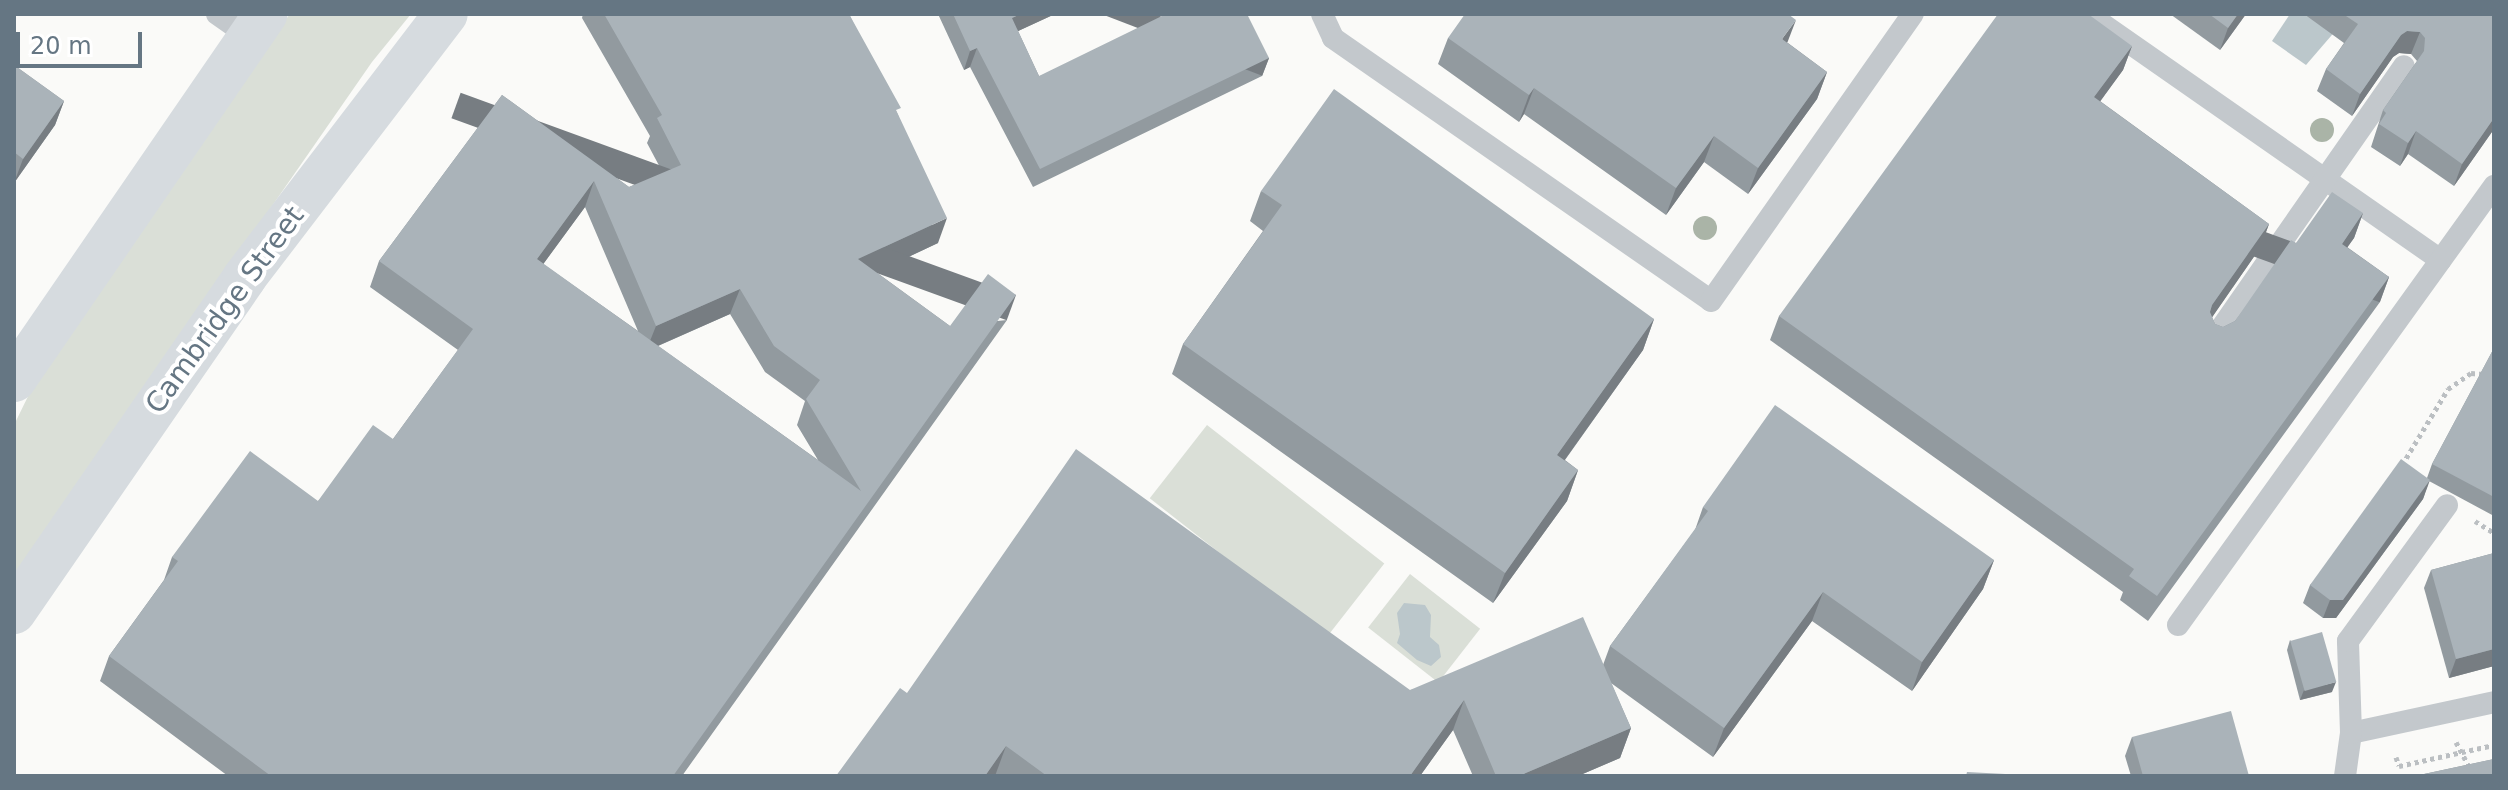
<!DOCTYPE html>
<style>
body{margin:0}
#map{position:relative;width:2508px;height:790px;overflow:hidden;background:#fafaf8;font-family:"DejaVu Sans",sans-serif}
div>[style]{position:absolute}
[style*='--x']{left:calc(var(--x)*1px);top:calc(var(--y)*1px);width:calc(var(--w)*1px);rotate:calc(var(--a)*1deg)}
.green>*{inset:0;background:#dadfd7;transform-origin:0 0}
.water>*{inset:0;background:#bbc7cb}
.path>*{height:5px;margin-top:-2.5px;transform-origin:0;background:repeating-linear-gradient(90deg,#bbbfc2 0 4px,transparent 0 8px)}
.lane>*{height:22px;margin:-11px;padding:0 11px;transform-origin:11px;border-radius:11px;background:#c3c8cc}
.secondary>*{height:44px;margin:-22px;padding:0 22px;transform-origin:22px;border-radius:22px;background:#d6dbdf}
.trees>*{width:24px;height:24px;margin:-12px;border-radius:50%;background:#aab4a7}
.wall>*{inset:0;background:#929a9f}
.shaded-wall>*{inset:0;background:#777d82;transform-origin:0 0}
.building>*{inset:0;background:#aab3b9;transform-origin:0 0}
span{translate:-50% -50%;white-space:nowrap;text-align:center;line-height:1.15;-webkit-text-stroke:8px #fff;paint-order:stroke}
.street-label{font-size:28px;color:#657683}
.frame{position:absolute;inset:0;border:16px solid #657683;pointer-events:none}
.scale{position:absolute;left:16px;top:32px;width:126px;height:36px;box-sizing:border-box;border:4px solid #657683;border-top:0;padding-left:10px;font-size:24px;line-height:28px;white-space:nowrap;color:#657683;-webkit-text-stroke:6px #fff;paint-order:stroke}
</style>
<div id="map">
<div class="green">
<div style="clip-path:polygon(290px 14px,411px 14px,372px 62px,14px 578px,14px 425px,36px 380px,214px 114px)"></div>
<div style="left:1207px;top:425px;width:225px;height:93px;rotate:38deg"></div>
<div style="left:1410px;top:574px;width:89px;height:68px;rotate:38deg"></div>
</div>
<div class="water">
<div style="clip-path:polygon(2290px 14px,2350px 14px,2306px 65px,2272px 41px)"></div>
<div style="clip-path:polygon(1404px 603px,1425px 605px,1431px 615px,1430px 637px,1439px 645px,1441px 657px,1431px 666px,1417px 660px,1397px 643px,1400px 634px,1397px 613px)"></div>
</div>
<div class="path">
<div style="--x:2402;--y:465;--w:89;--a:-58.8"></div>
<div style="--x:2448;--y:389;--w:28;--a:-35"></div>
<div style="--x:2471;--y:373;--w:12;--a:5"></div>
<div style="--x:2475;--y:521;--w:22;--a:32"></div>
<div style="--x:2456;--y:742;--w:38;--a:62"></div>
<div style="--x:2396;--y:757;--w:9;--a:72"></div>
<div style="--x:2399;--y:766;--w:97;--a:-12.5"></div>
</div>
<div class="lane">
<div style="--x:217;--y:14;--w:40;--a:34.9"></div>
<div style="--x:1322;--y:14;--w:26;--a:65"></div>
<div style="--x:1333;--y:38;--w:460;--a:34.8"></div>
<div style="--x:1711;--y:301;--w:351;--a:-54.9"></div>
<div style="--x:2088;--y:14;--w:430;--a:34.9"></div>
<div style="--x:2215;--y:337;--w:330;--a:-55.1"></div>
<div style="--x:2178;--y:625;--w:541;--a:-54.25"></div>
<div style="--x:2351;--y:733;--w:146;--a:-12.2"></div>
<div style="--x:2345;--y:776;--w:43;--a:-82.1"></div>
<div style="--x:2351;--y:733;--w:92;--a:-91.9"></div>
<div style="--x:2348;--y:641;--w:168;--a:-53.9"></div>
</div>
<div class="secondary">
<div style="--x:14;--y:380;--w:444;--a:-55.5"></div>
<div style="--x:14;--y:612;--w:406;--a:-55.4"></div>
<div style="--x:244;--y:278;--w:332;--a:-52.6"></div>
</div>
<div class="trees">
<div style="left:2322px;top:130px"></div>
<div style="left:1705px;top:228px"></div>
</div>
<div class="wall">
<div style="clip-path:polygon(evenodd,583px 14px,849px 14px,898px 115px,938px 243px,876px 272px,950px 326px,1007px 320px,682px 776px,228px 776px,100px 681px,109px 656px,164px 580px,172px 557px,318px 501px,393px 439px,458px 350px,370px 287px,379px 261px,502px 95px,629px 187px,663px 173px,647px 143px,650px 136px,582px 18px,583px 14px,585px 207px,638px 331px,543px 264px,585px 207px,583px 14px,730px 314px,765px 372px,805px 401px,797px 425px,818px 460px,658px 346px,730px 314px)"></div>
<div style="clip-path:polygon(938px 14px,1055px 14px,1018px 31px,1039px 76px,1269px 58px,1262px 76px,1033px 187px,970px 67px,964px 70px)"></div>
<div style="clip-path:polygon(2170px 14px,2246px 14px,2220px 50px)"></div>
<div style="clip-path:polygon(2304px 14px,2494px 14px,2494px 129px,2454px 186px,2408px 154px,2400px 166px,2371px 147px,2383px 110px,2417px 61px,2411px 54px,2399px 53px,2393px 57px,2352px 116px,2317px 91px,2326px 69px,2344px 43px)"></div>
<div style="clip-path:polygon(1448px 38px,1788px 43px,1827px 72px,1817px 99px,1748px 194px,1704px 162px,1666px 215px,1524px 114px,1519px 122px,1438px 64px)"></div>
<div style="clip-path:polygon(2132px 46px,2123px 70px,2100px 101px,2269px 224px,2260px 248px,2212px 317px,2215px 324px,2223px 327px,2235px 321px,2296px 243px,2363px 213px,2354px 238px,2347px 247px,2389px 277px,2380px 302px,2148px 621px,2120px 600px,2123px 592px,1770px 340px,1779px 316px)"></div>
<div style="clip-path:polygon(14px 65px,64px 101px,55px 125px,14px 183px)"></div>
<div style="clip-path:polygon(1261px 191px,1654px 319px,1643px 350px,1565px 460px,1578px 470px,1567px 501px,1493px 603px,1172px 374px,1183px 344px,1263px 231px,1250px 221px)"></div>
<div style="clip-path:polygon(2494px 348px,2494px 516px,2429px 481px,2423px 499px,2336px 618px,2323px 618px,2303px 603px,2310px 585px,2427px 478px,2432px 464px)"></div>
<div style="clip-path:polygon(1703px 507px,1994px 560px,1983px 589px,1912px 691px,1812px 621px,1713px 757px,1611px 683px,1631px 728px,1620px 758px,1578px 776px,1473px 776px,1453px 730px,1420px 776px,836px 776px,907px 693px,1410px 690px,1603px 665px,1610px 646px,1695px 530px)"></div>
<div style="clip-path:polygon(2494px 553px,2494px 666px,2449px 678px,2424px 588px,2431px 570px)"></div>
<div style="clip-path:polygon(2290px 640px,2332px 692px,2300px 700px,2287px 650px)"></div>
<div style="clip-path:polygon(2132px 737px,2249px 776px,2131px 776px,2125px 756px)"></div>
<div style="clip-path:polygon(2494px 743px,2494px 776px,2423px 776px,2424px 774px,2494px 759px,2492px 750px)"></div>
</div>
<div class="shaded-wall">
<div style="clip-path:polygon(1021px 14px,1055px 14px,1005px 37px,1012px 18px)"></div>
<div style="clip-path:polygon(2238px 14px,2246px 14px,2220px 50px,2228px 28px)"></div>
<div style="clip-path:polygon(1796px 20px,1786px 46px,1782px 39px)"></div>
<div style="clip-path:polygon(2407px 31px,2420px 32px,2411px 54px,2399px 53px,2393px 57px,2352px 116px,2360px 94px,2401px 35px)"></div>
<div style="clip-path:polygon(2132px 46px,2123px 70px,2086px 121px,2094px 97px)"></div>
<div style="clip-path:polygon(977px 48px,970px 67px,964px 70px,970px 51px)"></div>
<div style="left:1269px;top:58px;width:19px;height:254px;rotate:111deg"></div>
<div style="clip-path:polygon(1827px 72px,1817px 99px,1748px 194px,1758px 168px)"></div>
<div style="clip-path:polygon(1534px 88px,1524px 114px,1519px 122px,1529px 95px)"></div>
<div style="clip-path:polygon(64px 101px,55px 125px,14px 183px,23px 159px)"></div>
<div style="clip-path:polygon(2494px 118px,2494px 129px,2454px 186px,2462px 164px)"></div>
<div style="clip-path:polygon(2416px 131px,2408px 154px,2400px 166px,2408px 143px)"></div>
<div style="clip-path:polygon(1714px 136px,1704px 162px,1666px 215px,1676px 188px)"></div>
<div style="clip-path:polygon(594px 181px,585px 207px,528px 285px,537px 259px)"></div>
<div style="clip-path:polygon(2363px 213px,2354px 238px,2333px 268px,2342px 244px)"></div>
<div style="clip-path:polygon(947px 218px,938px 243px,849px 285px,858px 259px)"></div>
<div style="clip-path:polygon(2269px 224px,2260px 248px,2204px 329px,2212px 305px)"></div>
<div style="left:2389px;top:277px;width:27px;height:394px;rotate:110deg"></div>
<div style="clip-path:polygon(740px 289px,730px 314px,646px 351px,656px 326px)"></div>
<div style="left:1016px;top:295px;width:27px;height:591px;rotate:110deg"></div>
<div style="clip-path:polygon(1654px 319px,1643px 350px,1546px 486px,1557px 455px)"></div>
<div style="clip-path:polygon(1578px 470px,1567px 501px,1493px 603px,1505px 573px)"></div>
<div style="clip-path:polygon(2430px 480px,2423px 499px,2336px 618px,2323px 618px,2330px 600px)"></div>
<div style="clip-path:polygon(1994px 560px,1983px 589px,1912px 691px,1922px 662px)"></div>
<div style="clip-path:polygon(1823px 592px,1812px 621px,1713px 757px,1724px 728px)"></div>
<div style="clip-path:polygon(2494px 649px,2494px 666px,2449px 678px,2456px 659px)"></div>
<div style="clip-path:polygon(2336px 682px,2332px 692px,2300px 700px,2304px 690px)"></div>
<div style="clip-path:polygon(1464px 700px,1453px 730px,1420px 776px,1410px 776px)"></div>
<div style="clip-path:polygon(1631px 728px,1620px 758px,1578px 776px,1519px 776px)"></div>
<div style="clip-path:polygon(1006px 746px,995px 776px,985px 776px)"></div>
</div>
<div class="building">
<div style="clip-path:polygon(evenodd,604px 14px,849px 14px,901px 108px,896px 110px,947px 218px,858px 259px,950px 326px,988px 274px,1016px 295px,673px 776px,271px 776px,109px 656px,178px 561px,172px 557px,250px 451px,318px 501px,373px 425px,393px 439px,473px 329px,379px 261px,502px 95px,629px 187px,681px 165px,657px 118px,662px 115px,604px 14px,594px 181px,656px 326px,740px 289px,774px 346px,820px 380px,806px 399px,861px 491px,537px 259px,594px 181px)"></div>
<div style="clip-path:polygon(953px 14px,1021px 14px,1012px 18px,1039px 76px,1166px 14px,1247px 14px,1269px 58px,1040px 169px,977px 48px,970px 51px)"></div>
<div style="clip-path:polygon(1465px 14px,1788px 14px,1796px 20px,1782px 39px,1827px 72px,1758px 168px,1714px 136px,1676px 188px,1534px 88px,1529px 95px,1448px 38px)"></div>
<div style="clip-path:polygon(1998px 14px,2088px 14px,2132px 46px,2094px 97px,2269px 224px,2212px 305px,2210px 312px,2215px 324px,2223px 327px,2235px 321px,2291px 240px,2296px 243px,2332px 192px,2363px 213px,2342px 244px,2389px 277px,2157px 596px,2129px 576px,2134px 569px,1779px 316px)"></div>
<div style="clip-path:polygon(2209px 14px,2238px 14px,2228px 28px)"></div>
<div style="clip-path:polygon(2343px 14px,2494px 14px,2494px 118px,2462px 164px,2416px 131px,2408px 143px,2379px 124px,2386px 113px,2383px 110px,2424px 51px,2425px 38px,2420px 32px,2407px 31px,2401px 35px,2360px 94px,2326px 69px,2358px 24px)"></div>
<div style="clip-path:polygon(14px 65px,64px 101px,23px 159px,14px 152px)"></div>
<div style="clip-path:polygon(1334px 89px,1654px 319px,1557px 455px,1578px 470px,1505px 573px,1183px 344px,1282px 205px,1261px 191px)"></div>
<div style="clip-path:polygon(2494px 348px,2494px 497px,2432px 464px)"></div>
<div style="clip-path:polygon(1775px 405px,1994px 560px,1922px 662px,1823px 592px,1724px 728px,1610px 646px,1708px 511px,1703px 507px)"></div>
<div style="clip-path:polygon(1076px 449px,1410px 690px,1583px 617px,1631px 728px,1519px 776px,1496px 776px,1464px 700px,1410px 776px,1047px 776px,1006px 746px,985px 776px,836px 776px,900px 688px,907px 693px)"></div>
<div style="clip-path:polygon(2401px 459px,2430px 480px,2343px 600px,2330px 600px,2310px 585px)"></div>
<div style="clip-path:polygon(2494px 553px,2494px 649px,2456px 659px,2431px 570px)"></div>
<div style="left:2322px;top:632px;width:52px;height:33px;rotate:74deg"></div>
<div style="clip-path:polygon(2231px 711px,2249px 776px,2143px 776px,2132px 737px)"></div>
<div style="clip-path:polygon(2494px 759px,2494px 776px,2424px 776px,2424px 774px)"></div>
<div style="clip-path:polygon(1967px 772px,2044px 776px,1966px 776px)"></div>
</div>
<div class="street-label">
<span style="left:225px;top:310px;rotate:-54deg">Cambridge Street</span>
</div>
<div class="frame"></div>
<div class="scale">20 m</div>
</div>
